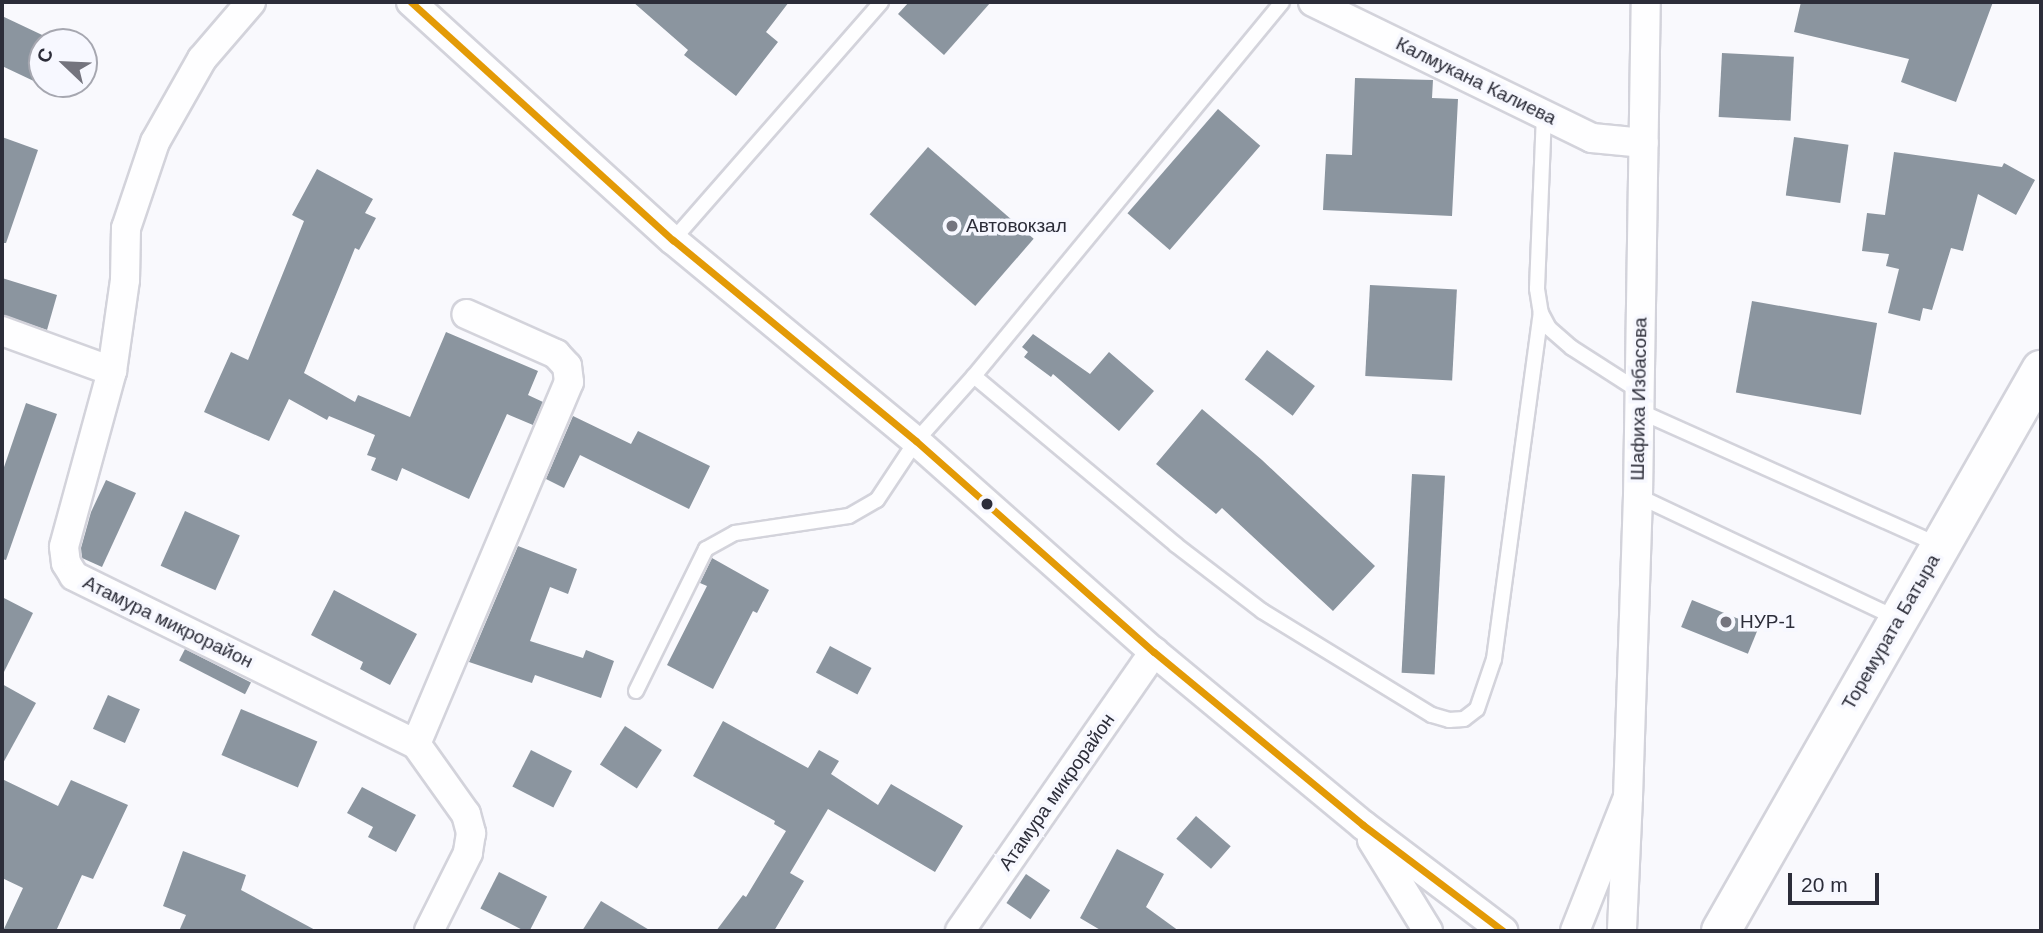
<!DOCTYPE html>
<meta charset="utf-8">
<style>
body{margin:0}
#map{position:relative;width:2043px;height:933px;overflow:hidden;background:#f9f9fd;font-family:Arial,sans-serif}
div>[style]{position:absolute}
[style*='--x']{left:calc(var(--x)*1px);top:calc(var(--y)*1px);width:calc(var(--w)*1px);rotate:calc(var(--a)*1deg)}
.building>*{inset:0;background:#8b959f;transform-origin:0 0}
.roads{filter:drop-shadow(2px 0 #d3d3db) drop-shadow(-2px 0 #d3d3db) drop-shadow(0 2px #d3d3db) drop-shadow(0 -2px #d3d3db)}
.lane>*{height:14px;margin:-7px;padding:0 7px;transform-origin:7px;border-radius:7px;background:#fefeff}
.street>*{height:28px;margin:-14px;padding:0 14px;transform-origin:14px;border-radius:14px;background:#fefeff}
.secondary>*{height:38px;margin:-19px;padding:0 19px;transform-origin:19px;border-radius:19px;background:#fefeff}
.bus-1>*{height:7px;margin:-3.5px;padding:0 3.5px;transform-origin:3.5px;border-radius:3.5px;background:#e39a06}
.dots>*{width:19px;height:19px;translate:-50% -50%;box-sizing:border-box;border:4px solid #f7f8ff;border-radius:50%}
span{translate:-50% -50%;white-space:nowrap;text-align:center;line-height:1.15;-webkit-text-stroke:7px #f7f8ff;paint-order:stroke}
.street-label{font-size:19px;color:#2c2d39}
.poi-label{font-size:19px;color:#2c2d39}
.left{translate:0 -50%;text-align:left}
.frame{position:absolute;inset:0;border:4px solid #2c2d39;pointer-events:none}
.north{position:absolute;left:28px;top:28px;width:70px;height:70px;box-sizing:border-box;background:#f7f8ff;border:2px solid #a6a7b0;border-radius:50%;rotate:293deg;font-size:19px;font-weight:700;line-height:28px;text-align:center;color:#2c2d39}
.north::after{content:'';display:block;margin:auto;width:24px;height:32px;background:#74747e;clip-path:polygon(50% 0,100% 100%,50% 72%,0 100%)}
.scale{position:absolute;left:1788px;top:873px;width:91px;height:32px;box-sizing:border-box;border:4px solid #2c2d39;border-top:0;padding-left:9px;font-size:21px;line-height:24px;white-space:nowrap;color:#2c2d39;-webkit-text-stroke:5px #f7f8ff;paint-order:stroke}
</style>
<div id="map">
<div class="building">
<div style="clip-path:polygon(633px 2px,789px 2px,766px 32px,778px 42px,736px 96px,684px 55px,688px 50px)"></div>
<div style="clip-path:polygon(909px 2px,991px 2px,944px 55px,898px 14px)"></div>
<div style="clip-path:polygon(1801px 2px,1993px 2px,1956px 102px,1901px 82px,1909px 59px,1794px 32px)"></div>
<div style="clip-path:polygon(2px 16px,57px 42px,42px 42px,42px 84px,60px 84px,57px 92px,2px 66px)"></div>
<div style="left:1722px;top:53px;width:72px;height:64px;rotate:3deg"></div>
<div style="clip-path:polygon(1355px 78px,1433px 80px,1432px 98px,1458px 99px,1452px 216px,1323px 210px,1326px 154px,1352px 155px)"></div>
<div style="left:1218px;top:109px;width:56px;height:138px;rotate:41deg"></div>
<div style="clip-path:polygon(2px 137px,38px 150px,6px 243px,2px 243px)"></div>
<div style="left:1794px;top:137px;width:55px;height:59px;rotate:8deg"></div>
<div style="left:928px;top:147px;width:140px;height:89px;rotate:41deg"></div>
<div style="clip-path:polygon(1894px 152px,2002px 167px,2004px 163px,2035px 180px,2016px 215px,1978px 194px,1963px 251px,1951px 248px,1932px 310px,1923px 308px,1920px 321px,1888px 313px,1899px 269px,1886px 266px,1889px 254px,1862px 251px,1867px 213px,1885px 215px)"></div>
<div style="clip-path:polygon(317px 169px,373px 199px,365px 213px,376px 218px,359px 250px,355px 248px,304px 373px,355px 402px,358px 395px,410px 417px,446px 332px,538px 371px,528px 395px,543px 402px,533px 425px,507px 414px,469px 499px,402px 468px,397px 481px,371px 470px,376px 458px,367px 455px,375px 435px,329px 416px,327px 420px,289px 399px,269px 441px,204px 412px,231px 352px,248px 360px,304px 221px,292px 215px)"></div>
<div style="clip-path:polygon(2px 278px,57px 295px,47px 330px,2px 315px)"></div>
<div style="left:1370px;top:285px;width:87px;height:91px;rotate:3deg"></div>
<div style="left:1752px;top:301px;width:127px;height:93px;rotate:10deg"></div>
<div style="clip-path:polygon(1033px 334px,1090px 374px,1109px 352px,1154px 391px,1119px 431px,1053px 374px,1051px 377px,1024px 357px,1028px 352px,1022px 347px)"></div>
<div style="left:1267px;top:350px;width:60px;height:37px;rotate:37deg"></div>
<div style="clip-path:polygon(26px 403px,57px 414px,6px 560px,2px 559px,2px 473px)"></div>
<div style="clip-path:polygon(1202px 409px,1262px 460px,1375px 566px,1333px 611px,1222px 508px,1216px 514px,1156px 464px)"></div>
<div style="clip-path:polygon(573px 416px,631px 444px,638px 431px,710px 466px,689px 509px,580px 455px,564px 488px,546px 479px)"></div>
<div style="left:1412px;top:474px;width:33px;height:199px;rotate:3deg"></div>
<div style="clip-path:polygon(106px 480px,136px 493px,102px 567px,82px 558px,81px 548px,91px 512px)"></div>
<div style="left:185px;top:511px;width:60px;height:60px;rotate:24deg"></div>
<div style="clip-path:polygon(518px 546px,577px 569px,568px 594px,550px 587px,530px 641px,583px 658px,586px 650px,614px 661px,601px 698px,535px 675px,532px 683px,469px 662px)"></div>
<div style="clip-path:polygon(712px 558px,769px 590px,757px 613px,753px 611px,713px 689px,667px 665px,707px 586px,700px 583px)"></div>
<div style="clip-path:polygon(334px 590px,417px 634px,390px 685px,360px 669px,363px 662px,311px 635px)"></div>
<div style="clip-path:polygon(2px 597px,33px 613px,2px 676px)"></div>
<div style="left:1692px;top:600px;width:72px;height:29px;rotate:22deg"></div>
<div style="left:830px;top:646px;width:47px;height:30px;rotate:28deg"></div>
<div style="left:185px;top:649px;width:74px;height:13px;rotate:27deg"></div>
<div style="clip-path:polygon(2px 684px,36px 703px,2px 765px)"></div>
<div style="left:108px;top:695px;width:35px;height:37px;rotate:24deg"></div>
<div style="left:241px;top:709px;width:83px;height:50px;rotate:23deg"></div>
<div style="clip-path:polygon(723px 721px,808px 768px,819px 750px,839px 761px,831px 774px,878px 805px,891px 784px,963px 826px,935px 872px,828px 809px,790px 873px,804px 881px,774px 931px,716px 931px,743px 895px,746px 897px,786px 831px,774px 824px,775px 821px,693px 776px)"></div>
<div style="left:625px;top:726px;width:44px;height:46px;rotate:33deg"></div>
<div style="left:531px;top:750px;width:46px;height:41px;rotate:27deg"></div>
<div style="clip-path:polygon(2px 779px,58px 806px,71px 780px,128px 805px,93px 879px,82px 875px,56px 931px,3px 931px,23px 888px,2px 878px)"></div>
<div style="clip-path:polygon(362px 787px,416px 815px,396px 852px,368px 837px,373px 827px,347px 813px)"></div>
<div style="left:1196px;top:816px;width:46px;height:30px;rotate:41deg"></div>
<div style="clip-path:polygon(1117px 849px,1164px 874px,1146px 907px,1179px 931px,1102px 931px,1080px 918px)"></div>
<div style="clip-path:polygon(183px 851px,246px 875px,241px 890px,317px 931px,179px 931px,186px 915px,163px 906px)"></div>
<div style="left:499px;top:872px;width:54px;height:41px;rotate:27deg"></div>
<div style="left:1026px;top:874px;width:29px;height:35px;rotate:34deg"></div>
<div style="clip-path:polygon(601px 901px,651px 931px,582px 931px)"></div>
</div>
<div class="roads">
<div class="lane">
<div style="--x:1544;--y:114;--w:175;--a:92.3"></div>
<div style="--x:1537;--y:289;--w:24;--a:81"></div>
<div style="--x:1541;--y:313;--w:17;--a:62"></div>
<div style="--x:1549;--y:328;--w:30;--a:41"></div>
<div style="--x:1572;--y:348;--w:80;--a:32.7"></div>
<div style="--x:673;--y:240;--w:316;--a:-48.8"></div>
<div style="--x:974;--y:376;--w:263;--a:39.9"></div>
<div style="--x:1176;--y:545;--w:108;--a:37.5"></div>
<div style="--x:1262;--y:611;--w:199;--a:31.5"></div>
<div style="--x:1432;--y:715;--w:18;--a:16"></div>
<div style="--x:1449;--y:720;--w:15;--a:-4"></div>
<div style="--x:1464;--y:719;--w:16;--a:-38"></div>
<div style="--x:1477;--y:709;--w:53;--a:-71.2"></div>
<div style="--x:1494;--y:659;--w:349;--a:-82.3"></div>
<div style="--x:1639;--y:411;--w:328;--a:24.1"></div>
<div style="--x:1638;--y:496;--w:288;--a:25.3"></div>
<div style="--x:636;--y:691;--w:158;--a:-63.8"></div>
<div style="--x:706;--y:549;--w:33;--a:-29"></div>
<div style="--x:735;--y:533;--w:115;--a:-8.5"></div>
<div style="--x:849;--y:516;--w:32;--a:-30"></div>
<div style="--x:877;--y:500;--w:71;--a:-56.5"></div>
<div style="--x:916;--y:441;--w:87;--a:-48.3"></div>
<div style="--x:974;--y:376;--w:484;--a:-50.5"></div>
</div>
<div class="street">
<div style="--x:251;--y:2;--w:75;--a:130.7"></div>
<div style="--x:202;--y:59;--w:95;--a:119.5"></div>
<div style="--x:155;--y:142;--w:91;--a:108.6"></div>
<div style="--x:126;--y:228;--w:52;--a:91.1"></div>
<div style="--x:125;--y:280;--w:92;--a:98.1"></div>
<div style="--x:112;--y:371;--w:182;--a:105.3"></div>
<div style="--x:64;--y:547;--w:16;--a:83"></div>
<div style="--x:66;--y:563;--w:15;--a:58"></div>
<div style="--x:74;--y:576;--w:381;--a:26.2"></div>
<div style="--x:416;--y:744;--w:86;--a:54.5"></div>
<div style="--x:466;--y:814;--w:20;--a:75"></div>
<div style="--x:471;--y:833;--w:20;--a:99"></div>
<div style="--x:468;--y:853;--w:87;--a:116.6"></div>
<div style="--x:411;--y:2;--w:354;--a:42.3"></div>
<div style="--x:673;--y:240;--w:315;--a:39.6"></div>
<div style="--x:916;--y:441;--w:318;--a:41.6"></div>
<div style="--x:1154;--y:652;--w:271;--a:39.6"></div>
<div style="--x:1363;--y:825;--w:176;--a:37.1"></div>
<div style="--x:1313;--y:2;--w:310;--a:26"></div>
<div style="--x:1592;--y:138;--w:52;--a:5.5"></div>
<div style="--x:2;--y:331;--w:117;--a:20"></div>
<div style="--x:416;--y:744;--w:393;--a:-67.1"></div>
<div style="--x:569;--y:382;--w:16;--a:-97"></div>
<div style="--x:567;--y:366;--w:16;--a:-133"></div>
<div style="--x:556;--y:354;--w:98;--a:-156"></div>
<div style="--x:1628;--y:797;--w:301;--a:-88.1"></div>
<div style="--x:1638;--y:496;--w:494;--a:-89.1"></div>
<div style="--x:1372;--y:840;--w:107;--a:58.4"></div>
<div style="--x:960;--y:931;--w:340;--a:-55.2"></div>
<div style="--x:1575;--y:931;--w:144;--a:-68.4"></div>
<div style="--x:1628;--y:797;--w:134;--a:92.6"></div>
</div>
<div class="secondary">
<div style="--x:1721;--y:931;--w:646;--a:-60.3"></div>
</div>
</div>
<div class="bus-1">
<div style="--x:411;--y:2;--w:354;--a:42.3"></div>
<div style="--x:673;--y:240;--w:315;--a:39.6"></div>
<div style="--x:916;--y:441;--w:318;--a:41.6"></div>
<div style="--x:1154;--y:652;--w:271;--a:39.6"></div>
<div style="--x:1363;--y:825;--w:176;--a:37.1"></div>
</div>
<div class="dots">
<div style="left:952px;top:226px;background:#74747e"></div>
<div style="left:987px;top:504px;background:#2c2d39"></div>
<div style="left:1726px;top:622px;background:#74747e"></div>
</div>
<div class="street-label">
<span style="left:1476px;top:81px;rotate:26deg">Калмукана Калиева</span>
<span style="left:1639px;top:399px;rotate:-89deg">Шафиха Избасова</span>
<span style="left:168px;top:622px;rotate:26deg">Атамура микрорайон</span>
<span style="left:1891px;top:632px;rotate:-60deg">Торемурата Батыра</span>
<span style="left:1057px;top:792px;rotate:-55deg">Атамура микрорайон</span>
</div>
<div class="poi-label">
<span class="left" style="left:966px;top:226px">Автовокзал</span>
<span class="left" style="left:1740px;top:622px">НУР-1</span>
</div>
<div class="frame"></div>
<div class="north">С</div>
<div class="scale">20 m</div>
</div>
